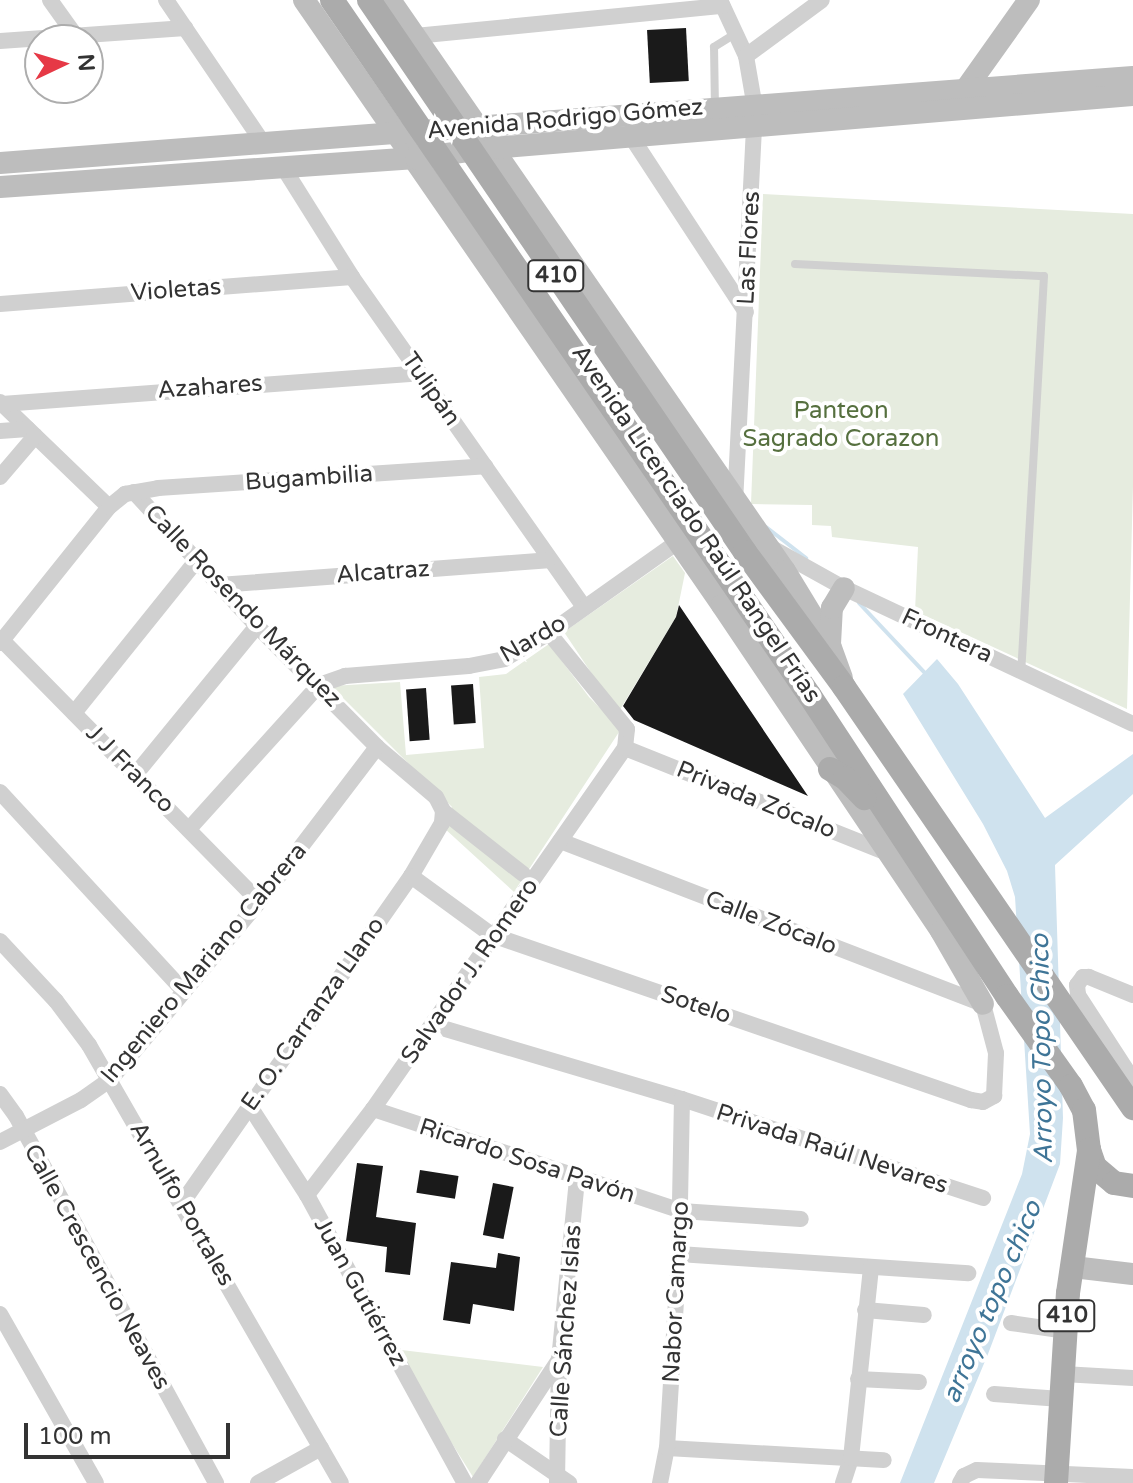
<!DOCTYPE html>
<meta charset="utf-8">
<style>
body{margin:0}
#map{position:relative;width:1133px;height:1483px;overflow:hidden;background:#fff;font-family:"Varela Round",sans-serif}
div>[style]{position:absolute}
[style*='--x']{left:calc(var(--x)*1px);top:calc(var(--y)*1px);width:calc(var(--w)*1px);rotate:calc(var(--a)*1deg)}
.green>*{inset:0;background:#e6ecdf}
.water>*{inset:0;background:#cfe2ee}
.stream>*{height:4px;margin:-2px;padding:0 2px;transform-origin:2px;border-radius:2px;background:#cfe2ee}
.building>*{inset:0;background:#1a1a1a;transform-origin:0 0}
.lane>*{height:8px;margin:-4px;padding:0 4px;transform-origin:4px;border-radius:4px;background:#d0d0d0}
.street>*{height:16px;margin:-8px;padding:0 8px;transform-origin:8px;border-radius:8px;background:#d0d0d0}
.secondary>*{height:22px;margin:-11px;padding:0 11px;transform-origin:11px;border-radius:11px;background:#bdbdbd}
.primary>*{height:24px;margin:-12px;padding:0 12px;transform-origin:12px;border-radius:12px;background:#ababab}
span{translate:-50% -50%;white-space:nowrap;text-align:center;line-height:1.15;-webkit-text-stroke:8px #fff;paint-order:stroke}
.shield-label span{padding:2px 6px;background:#fff;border:2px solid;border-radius:6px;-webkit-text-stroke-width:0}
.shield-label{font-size:22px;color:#333;font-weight:700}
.street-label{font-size:24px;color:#333}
.park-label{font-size:24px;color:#56703f}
.water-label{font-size:26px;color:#3f7597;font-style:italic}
.north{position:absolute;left:24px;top:24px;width:80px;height:80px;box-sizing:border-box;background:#fff;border:2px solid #adadad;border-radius:50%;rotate:86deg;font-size:22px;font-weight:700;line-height:32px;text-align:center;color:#333}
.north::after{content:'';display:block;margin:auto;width:28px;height:36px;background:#e63946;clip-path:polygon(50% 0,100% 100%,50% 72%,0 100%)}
.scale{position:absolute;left:24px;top:1423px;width:206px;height:36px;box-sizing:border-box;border:4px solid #333;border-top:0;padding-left:10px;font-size:24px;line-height:28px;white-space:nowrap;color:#333;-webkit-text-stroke:6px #fff;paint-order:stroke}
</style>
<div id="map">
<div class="green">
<div style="clip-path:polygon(763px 194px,1133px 214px,1133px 486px,1127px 709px,915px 611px,918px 547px,832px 537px,831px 526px,812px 525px,812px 505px,751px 504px)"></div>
<div style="clip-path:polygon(673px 556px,685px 573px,676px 617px,618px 713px,564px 632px)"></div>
<div style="clip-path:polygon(549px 644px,589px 697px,621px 729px,514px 892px,444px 828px,452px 807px,331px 686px,400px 682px,406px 755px,484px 748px,479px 677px,506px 674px)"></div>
<div style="clip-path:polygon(393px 1349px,543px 1367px,473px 1477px)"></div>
</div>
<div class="water">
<div style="clip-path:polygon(937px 659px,958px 684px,1045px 818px,1133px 754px,1133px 794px,1055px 865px,1063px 1118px,1060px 1164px,988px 1354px,934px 1483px,900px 1483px,1022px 1174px,1030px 1134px,1015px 897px,1007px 871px,983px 824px,903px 694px)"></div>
</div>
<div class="stream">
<div style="--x:766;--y:527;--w:51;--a:37.8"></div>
<div style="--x:859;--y:603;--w:98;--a:46.7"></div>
</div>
<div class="building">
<div style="left:686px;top:28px;width:53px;height:39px;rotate:87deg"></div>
<div style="clip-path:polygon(679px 605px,808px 796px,634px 720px,623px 706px,676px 617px)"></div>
<div style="left:473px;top:684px;width:39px;height:22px;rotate:86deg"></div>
<div style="left:426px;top:688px;width:52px;height:20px;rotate:86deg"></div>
<div style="clip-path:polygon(357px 1163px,383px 1166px,376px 1217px,416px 1223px,410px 1275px,385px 1272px,387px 1247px,346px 1241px)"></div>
<div style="left:420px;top:1170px;width:39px;height:23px;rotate:9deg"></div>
<div style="left:493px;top:1183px;width:21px;height:53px;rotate:11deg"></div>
<div style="clip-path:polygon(498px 1253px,520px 1257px,514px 1311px,473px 1304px,470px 1324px,443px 1320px,451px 1262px,496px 1268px)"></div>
</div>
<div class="lane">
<div style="--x:715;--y:109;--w:62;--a:-90.9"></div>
<div style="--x:714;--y:47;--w:25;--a:-32"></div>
<div style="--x:795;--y:264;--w:249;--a:2.8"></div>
<div style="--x:1044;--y:276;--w:396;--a:93.3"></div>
</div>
<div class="street">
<div style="--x:50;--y:0;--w:43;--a:54.5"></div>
<div style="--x:166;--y:0;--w:171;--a:55.8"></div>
<div style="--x:720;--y:0;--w:62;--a:65.1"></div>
<div style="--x:746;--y:56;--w:53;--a:80.2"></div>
<div style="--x:755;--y:108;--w:392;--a:92.9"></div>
<div style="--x:415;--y:36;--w:309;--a:-5.6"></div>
<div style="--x:0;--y:41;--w:186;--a:-4"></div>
<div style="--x:746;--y:56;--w:94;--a:-36.4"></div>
<div style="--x:632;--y:138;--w:208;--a:56.8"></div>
<div style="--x:283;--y:167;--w:130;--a:57.9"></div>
<div style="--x:352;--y:277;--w:403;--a:54.9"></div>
<div style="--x:0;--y:304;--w:353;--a:-4.4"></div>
<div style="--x:0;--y:402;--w:151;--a:43.9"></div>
<div style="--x:2;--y:404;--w:419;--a:-4.2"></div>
<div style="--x:0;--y:431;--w:28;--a:-4"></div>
<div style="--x:0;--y:477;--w:54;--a:-49.5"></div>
<div style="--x:134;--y:492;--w:182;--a:47.5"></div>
<div style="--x:257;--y:626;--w:170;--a:45.2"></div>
<div style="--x:377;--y:747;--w:77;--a:40.3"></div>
<div style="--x:436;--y:797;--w:16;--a:63"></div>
<div style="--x:443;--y:811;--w:12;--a:95"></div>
<div style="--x:442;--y:823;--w:61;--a:120.3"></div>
<div style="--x:411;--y:876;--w:399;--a:125"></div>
<div style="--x:772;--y:548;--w:82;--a:29.1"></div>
<div style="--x:844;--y:588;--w:319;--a:25.2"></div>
<div style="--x:219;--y:585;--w:330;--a:-4.3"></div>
<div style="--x:0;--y:638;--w:370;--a:45.5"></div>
<div style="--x:0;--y:643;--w:174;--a:-51.3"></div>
<div style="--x:109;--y:507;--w:21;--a:-39"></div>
<div style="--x:125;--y:494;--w:34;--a:-10"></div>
<div style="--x:158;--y:488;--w:328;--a:-3.8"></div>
<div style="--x:74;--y:713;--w:195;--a:-51.2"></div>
<div style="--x:625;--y:748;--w:282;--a:21.8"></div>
<div style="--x:135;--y:775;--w:193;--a:-50.7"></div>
<div style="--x:0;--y:792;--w:270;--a:47.3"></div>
<div style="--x:443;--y:811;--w:102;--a:38.2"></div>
<div style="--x:189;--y:829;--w:194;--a:-47.9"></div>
<div style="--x:319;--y:685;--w:28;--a:-19"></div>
<div style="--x:345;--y:676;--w:124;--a:-4.6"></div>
<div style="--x:469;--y:666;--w:36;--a:-11"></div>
<div style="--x:504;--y:659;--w:52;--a:-30"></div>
<div style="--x:549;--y:633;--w:159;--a:-35.3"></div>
<div style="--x:411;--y:876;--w:100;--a:36.1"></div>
<div style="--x:492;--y:935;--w:507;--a:19.01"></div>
<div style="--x:971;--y:1100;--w:12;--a:9"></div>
<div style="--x:983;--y:1102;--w:13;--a:-29"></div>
<div style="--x:994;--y:1096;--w:43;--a:-87.3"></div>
<div style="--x:996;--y:1053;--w:51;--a:-104.9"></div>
<div style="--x:983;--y:1004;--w:453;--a:-158.9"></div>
<div style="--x:0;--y:941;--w:82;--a:47"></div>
<div style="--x:56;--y:1001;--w:55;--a:53.1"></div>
<div style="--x:89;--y:1045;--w:505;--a:60.09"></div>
<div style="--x:1133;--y:995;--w:48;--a:-157.8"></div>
<div style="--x:1089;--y:977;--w:6;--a:180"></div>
<div style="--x:1083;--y:977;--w:10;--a:127"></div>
<div style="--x:1077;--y:985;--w:10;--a:84"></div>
<div style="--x:1078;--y:995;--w:101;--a:57.1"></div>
<div style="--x:432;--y:1025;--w:261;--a:16.5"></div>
<div style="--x:682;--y:1099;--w:317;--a:18.2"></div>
<div style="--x:0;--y:1094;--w:27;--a:54"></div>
<div style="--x:16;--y:1116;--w:418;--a:61.4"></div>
<div style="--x:249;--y:1105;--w:107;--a:57.2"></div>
<div style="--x:307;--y:1195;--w:328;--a:61.3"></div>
<div style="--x:373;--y:1109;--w:324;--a:18.3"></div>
<div style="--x:681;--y:1211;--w:120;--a:3.8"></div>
<div style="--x:0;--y:1142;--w:91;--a:-27.4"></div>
<div style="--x:81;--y:1100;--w:35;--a:-35"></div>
<div style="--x:110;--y:1080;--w:232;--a:-50.1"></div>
<div style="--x:259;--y:902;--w:195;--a:-52.7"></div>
<div style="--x:307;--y:1195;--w:108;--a:-52.5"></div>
<div style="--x:373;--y:1109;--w:440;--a:-55.1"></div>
<div style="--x:625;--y:748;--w:19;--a:-84"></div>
<div style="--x:627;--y:729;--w:124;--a:-129.1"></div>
<div style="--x:679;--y:1254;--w:290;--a:3.8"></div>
<div style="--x:865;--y:1310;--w:59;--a:4.8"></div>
<div style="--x:0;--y:1314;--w:194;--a:60.4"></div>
<div style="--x:1011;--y:1323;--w:56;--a:8.3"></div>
<div style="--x:1063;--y:1374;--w:70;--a:3.3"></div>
<div style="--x:858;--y:1379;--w:61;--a:2.8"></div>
<div style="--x:994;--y:1394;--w:67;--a:4.3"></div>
<div style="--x:505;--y:1439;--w:78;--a:34.5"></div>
<div style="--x:667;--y:1448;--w:217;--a:3.2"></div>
<div style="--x:258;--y:1483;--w:72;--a:-29.1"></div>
<div style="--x:478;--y:1483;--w:146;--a:-56.7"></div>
<div style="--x:557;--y:1483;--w:123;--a:-89.1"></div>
<div style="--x:559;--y:1360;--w:182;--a:-84.3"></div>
<div style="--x:660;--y:1483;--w:36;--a:-79"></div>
<div style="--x:667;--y:1448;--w:194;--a:-86.5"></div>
<div style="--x:679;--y:1254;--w:155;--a:-88.9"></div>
<div style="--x:843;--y:1483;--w:26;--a:-72"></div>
<div style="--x:851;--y:1458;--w:192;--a:-84"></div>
<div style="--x:960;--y:1483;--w:8;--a:-60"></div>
<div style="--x:964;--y:1476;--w:14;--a:-25"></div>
<div style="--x:977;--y:1470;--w:156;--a:2.6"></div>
</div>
<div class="secondary">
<div style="--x:304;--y:0;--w:735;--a:55.36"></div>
<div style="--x:722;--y:605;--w:393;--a:56.1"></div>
<div style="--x:941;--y:931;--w:84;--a:60.1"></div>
<div style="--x:390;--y:0;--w:694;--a:55.33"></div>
<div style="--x:785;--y:571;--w:87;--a:58.7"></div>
<div style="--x:830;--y:645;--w:35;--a:70"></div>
<div style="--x:960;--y:97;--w:119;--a:-54.6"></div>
<div style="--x:0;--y:163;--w:1136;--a:-4.34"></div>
<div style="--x:0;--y:187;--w:417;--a:-4"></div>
<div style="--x:416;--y:158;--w:77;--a:-7.5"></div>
<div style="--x:492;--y:148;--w:643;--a:-4.73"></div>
<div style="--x:830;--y:644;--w:36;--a:-87"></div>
<div style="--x:832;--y:608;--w:23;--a:-59"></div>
<div style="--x:1073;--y:1267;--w:60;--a:6.7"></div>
</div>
<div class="primary">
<div style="--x:332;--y:0;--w:844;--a:55.52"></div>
<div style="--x:810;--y:696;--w:359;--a:56.7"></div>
<div style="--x:1007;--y:996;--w:110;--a:54.6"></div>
<div style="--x:1071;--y:1086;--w:27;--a:62"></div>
<div style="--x:1084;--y:1110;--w:40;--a:82.9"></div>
<div style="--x:1089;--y:1150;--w:18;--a:71"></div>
<div style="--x:1095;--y:1167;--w:25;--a:40"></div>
<div style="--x:1114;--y:1183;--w:19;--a:9"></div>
<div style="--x:369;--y:0;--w:668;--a:55.74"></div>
<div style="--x:745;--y:552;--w:167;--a:53.7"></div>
<div style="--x:844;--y:687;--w:511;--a:55.53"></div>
<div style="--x:830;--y:769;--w:17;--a:31"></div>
<div style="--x:845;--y:778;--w:28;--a:46"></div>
<div style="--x:1056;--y:1483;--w:190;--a:-86.4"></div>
<div style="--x:1068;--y:1293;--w:145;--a:-81.6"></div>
</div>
<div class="shield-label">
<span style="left:556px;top:276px">410</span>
<span style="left:1067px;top:1316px">410</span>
</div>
<div class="street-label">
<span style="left:565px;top:119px;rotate:-5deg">Avenida Rodrigo Gómez</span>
<span style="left:749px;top:248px;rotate:-87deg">Las Flores</span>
<span style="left:176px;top:290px;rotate:-4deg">Violetas</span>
<span style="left:210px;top:387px;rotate:-4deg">Azahares</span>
<span style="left:431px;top:389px;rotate:55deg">Tulipán</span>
<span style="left:309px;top:478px;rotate:-4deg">Bugambilia</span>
<span style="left:696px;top:524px;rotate:56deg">Avenida Licenciado Raúl Rangel Frías</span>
<span style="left:383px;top:572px;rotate:-4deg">Alcatraz</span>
<span style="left:243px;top:606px;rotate:46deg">Calle Rosendo Márquez</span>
<span style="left:947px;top:636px;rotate:25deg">Frontera</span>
<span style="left:533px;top:639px;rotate:-30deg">Nardo</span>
<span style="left:130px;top:769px;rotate:45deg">J J Franco</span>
<span style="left:756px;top:800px;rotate:22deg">Privada Zócalo</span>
<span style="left:771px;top:923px;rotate:21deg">Calle Zócalo</span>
<span style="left:204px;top:963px;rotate:-50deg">Ingeniero Mariano Cabrera</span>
<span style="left:470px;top:971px;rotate:-55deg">Salvador J. Romero</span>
<span style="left:696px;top:1005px;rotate:19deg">Sotelo</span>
<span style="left:313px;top:1014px;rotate:-55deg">E. O. Carranza Llano</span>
<span style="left:832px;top:1149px;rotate:18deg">Privada Raúl Nevares</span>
<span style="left:527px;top:1161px;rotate:18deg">Ricardo Sosa Pavón</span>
<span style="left:182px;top:1204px;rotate:60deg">Arnulfo Portales</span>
<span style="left:97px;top:1267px;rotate:61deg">Calle Crescencio Neaves</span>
<span style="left:360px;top:1292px;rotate:61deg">Juan Gutiérrez</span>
<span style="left:676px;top:1292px;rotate:-87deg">Nabor Camargo</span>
<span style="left:566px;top:1331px;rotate:-86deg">Calle Sánchez Islas</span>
</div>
<div class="park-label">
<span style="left:841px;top:425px">Panteon<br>Sagrado Corazon</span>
</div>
<div class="water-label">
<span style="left:1042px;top:1049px;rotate:-91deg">Arroyo Topo Chico</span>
<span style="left:992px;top:1302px;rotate:-67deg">arroyo topo chico</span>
</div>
<div class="north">N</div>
<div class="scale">100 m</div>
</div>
